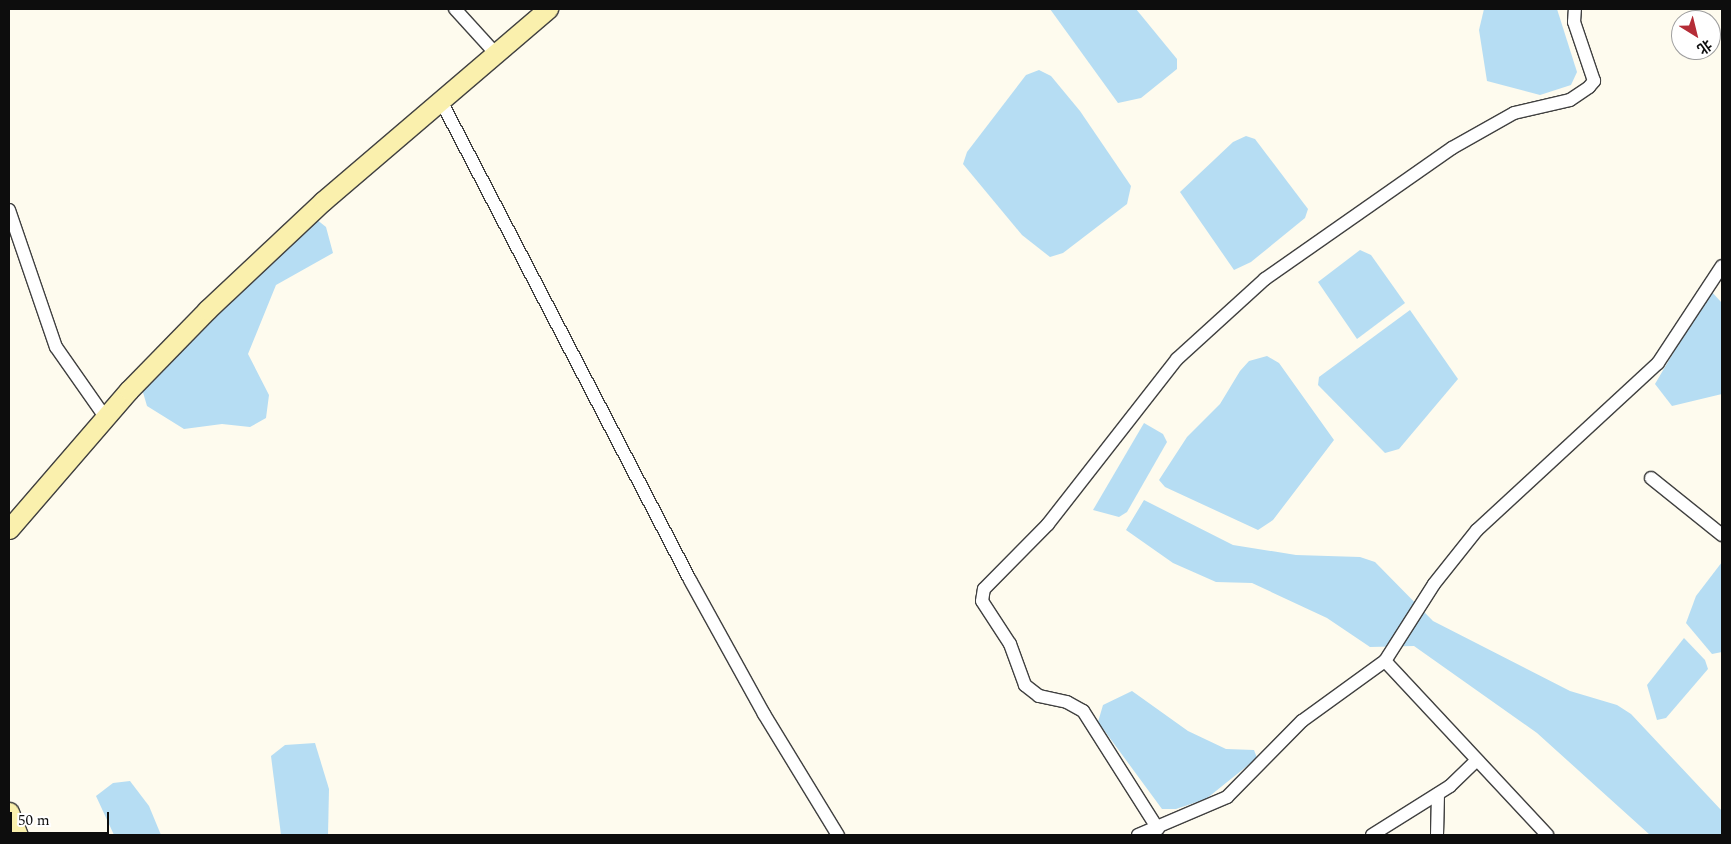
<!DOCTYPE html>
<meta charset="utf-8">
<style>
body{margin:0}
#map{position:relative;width:1731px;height:844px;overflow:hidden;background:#fefbee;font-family:Spectral,"Noto Sans SC",serif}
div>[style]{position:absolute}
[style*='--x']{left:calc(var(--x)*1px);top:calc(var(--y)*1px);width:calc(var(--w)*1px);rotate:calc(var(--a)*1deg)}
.water>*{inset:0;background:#b6ddf3}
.roads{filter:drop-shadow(1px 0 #404040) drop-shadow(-1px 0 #404040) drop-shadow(0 1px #404040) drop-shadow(0 -1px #404040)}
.street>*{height:12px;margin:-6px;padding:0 6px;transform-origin:6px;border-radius:6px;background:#fff}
.secondary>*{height:19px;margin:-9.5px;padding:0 9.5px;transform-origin:9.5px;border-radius:9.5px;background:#faf0ad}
span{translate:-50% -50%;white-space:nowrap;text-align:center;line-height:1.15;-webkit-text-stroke:5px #fff;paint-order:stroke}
.frame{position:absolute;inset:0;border:10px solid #0d0d0d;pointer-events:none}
.north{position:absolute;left:1671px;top:10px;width:50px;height:50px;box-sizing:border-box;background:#fff;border:1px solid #9e9e9e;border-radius:50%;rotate:144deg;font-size:14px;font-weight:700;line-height:20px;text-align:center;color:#0d0d0d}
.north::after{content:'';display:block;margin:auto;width:18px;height:22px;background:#b52d37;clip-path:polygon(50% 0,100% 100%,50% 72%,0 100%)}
.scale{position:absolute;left:10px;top:812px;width:99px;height:22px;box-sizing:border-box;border:2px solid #0d0d0d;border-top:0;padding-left:6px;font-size:15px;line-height:18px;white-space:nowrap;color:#0d0d0d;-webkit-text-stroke:4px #fff;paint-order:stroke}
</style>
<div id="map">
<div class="water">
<div style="clip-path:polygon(1050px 9px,1136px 9px,1177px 59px,1177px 69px,1141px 98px,1118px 103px)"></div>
<div style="clip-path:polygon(1484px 9px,1557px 9px,1577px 72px,1571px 85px,1540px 95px,1487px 81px,1479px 30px)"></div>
<div style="clip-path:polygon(1039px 70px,1051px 76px,1080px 111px,1131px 186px,1127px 204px,1063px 253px,1050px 257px,1022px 235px,963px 164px,967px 152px,1026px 75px)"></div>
<div style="clip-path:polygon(1246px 136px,1255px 139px,1308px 209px,1305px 218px,1251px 262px,1234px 270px,1180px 192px,1233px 142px)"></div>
<div style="clip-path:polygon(316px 219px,326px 227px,333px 253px,276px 285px,248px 354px,269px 395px,266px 418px,250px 427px,222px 424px,184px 429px,147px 406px,142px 389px)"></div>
<div style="clip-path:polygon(1360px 250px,1371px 255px,1405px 303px,1357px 339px,1318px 282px)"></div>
<div style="clip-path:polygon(1710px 290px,1722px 303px,1722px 394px,1672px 406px,1655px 384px)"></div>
<div style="clip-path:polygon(1410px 310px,1458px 379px,1399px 449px,1385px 453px,1318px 385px,1319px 377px)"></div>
<div style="clip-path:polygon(1267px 356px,1279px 363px,1334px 440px,1273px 520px,1258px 530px,1165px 487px,1159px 480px,1187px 437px,1220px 404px,1240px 371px,1249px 361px)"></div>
<div style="clip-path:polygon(1144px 423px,1163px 434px,1167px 442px,1127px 512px,1119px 517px,1093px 510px)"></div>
<div style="clip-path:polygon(1144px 500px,1233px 545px,1296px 555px,1360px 557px,1375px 562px,1433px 621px,1570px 691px,1617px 705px,1631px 714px,1722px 811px,1722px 835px,1650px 835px,1537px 733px,1414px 646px,1370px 647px,1327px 618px,1252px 583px,1216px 582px,1173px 563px,1126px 530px)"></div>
<div style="clip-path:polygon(1722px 562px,1722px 652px,1712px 654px,1686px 623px,1696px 596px)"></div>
<div style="clip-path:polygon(1684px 638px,1705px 660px,1708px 669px,1666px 718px,1657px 720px,1647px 685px)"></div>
<div style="clip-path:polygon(1132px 691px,1188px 731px,1226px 749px,1254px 750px,1257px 758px,1206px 799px,1176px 809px,1162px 809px,1098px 722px,1103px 705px)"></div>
<div style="clip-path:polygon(315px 743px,329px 789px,328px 835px,281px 835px,271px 756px,285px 745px)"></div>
<div style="clip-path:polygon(130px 781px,149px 806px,161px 835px,114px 835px,96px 796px,113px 783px)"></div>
</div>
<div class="roads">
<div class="street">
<div style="--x:455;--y:9;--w:61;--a:47.7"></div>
<div style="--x:441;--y:101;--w:540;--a:62.53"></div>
<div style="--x:690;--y:580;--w:153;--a:61.1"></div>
<div style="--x:764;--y:714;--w:142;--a:58.6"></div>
<div style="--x:9;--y:210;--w:145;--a:71.1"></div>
<div style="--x:56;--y:347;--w:85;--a:55"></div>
<div style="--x:1651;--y:478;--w:91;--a:38.8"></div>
<div style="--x:1385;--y:661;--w:238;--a:47"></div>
<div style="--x:1158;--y:829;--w:140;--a:-122.4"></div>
<div style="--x:1083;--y:711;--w:18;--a:-151"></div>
<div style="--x:1067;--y:702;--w:29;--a:-168"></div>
<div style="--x:1039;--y:696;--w:18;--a:-142"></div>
<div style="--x:1025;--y:685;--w:44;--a:-110.1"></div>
<div style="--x:1010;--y:644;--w:51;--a:-123.1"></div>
<div style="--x:982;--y:601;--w:12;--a:-81"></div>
<div style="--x:984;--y:589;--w:91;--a:-45.4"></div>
<div style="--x:1048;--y:524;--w:209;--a:-52"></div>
<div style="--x:1177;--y:359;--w:119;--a:-42.3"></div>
<div style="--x:1265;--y:279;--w:228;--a:-35"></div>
<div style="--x:1452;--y:148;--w:71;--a:-29.4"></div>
<div style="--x:1514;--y:113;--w:57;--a:-13.1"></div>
<div style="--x:1570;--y:100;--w:23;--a:-34"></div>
<div style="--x:1589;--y:87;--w:8;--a:-50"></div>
<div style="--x:1594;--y:81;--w:62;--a:-108.7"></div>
<div style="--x:1574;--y:22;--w:13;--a:-86"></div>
<div style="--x:1138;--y:835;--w:97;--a:-23.1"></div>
<div style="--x:1227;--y:797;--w:107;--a:-45.4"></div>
<div style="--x:1302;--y:721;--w:102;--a:-35.9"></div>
<div style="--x:1385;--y:661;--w:91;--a:-57.5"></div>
<div style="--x:1434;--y:584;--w:69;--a:-51.5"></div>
<div style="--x:1477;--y:530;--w:246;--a:-42.7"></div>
<div style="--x:1658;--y:363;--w:116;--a:-56.6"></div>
<div style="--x:1372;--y:835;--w:92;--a:-32.1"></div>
<div style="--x:1450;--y:786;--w:37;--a:-44"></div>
<div style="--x:1437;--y:835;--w:41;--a:-88.6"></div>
</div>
<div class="secondary">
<div style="--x:9;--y:529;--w:184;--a:-49.2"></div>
<div style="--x:129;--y:390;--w:112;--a:-45.7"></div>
<div style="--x:207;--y:310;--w:159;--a:-43.2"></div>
<div style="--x:323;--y:201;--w:296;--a:-40.5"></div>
<div style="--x:9;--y:812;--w:25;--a:69"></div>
</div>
</div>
<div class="frame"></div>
<div class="north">北</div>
<div class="scale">50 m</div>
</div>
